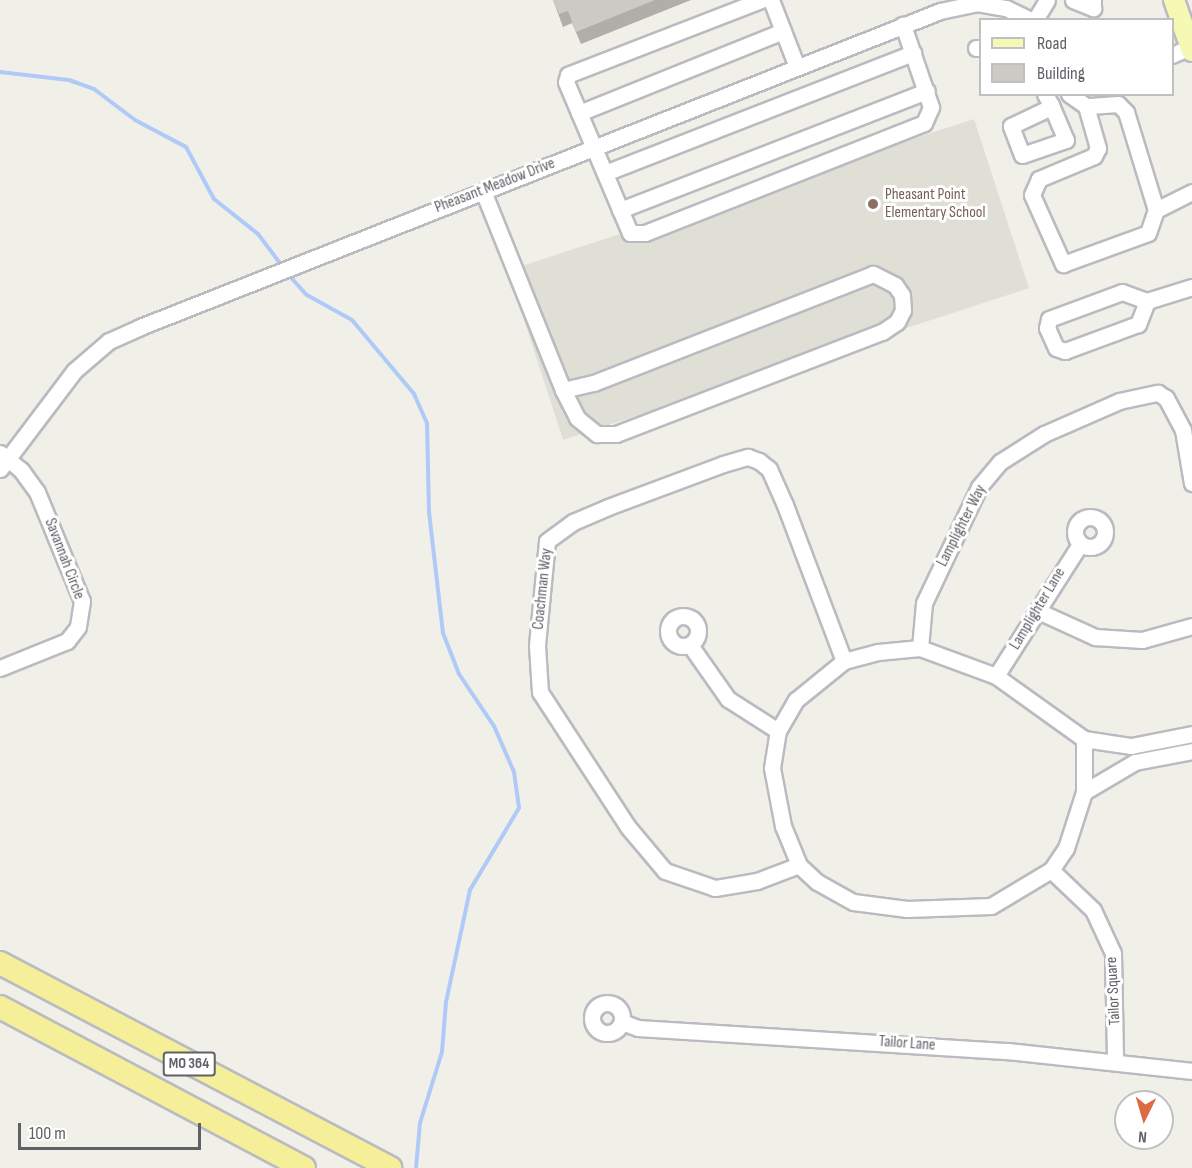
<!DOCTYPE html>
<style>
body{margin:0}
#map{position:relative;width:1192px;height:1168px;overflow:hidden;background:#f0f0e8;font-family:"Sofia Sans Condensed",sans-serif}
div>[style]{position:absolute}
[style*='--x']{left:calc(var(--x)*1px);top:calc(var(--y)*1px);width:calc(var(--w)*1px);rotate:calc(var(--a)*1deg)}
.education>*{inset:0;background:#e0dfd6;transform-origin:0 0}
.stream>*{height:4px;margin:-2px;padding:0 2px;transform-origin:2px;border-radius:2px;background:#b0caf8}
.roads{filter:drop-shadow(2px 0 #babbc0) drop-shadow(-2px 0 #babbc0) drop-shadow(0 2px #babbc0) drop-shadow(0 -2px #babbc0)}
.minor>*{height:15px;margin:-7.5px;padding:0 7.5px;transform-origin:7.5px;border-radius:7.5px;background:#fff}
.minor>.ring{margin:-7.5px;padding:0;box-sizing:content-box;background:none;border:15px solid #fff;border-radius:50%}
.major>*{height:20px;margin:-10px;padding:0 10px;transform-origin:10px;border-radius:10px;background:#f6f9b4}
.highway>*{height:22px;margin:-11px;padding:0 11px;transform-origin:11px;border-radius:11px;background:#f5ef9a}
.wall>*{inset:0;background:#afaea9}
.building>*{inset:0;background:#cccac4}
.dots>*{width:16px;height:16px;translate:-50% -50%;box-sizing:border-box;border:3px solid #fff;border-radius:50%}
span{translate:-50% -50%;white-space:nowrap;text-align:center;line-height:1.15;-webkit-text-stroke:6px #fff;paint-order:stroke}
.shield-label span{padding:2px 4px;background:#fff;border:2px solid;border-radius:4px;-webkit-text-stroke-width:0}
.shield-label{font-size:15px;color:#5f6167;font-weight:700}
.street-label{font-size:16px;color:#5f6167}
.education-label{font-size:16px;color:#785e54}
.left{translate:0 -50%;text-align:left}
.legend{position:absolute;left:979px;top:18px;width:195px;height:78px;box-sizing:border-box;background:#fff;border:2px solid #bfc0c2;margin:0;padding:8px 10px;list-style:none;font-size:18px;color:#5f6167}
.legend li{display:flex;align-items:center;gap:12px;height:30px}
.legend b{width:30px;border:2px solid #bfc0c2}
.north{position:absolute;left:1114px;top:1090px;width:60px;height:60px;box-sizing:border-box;background:#fff;border:2px solid #bfc0c2;border-radius:50%;rotate:185deg;font-size:16px;font-weight:700;line-height:24px;text-align:center;color:#5f6167}
.north::after{content:'';display:block;margin:auto;width:21px;height:27px;background:#dc6c42;clip-path:polygon(50% 0,100% 100%,50% 72%,0 100%)}
.scale{position:absolute;left:18px;top:1123px;width:183px;height:27px;box-sizing:border-box;border:3px solid #5f6167;border-top:0;padding-left:8px;font-size:18px;line-height:21px;white-space:nowrap;color:#5f6167;-webkit-text-stroke:4px #fff;paint-order:stroke}
</style>
<div id="map">
<div class="education">
<div style="left:974px;top:119px;width:178px;height:490px;rotate:72deg"></div>
</div>
<div class="stream">
<div style="--x:0;--y:72;--w:69;--a:6.6"></div>
<div style="--x:69;--y:80;--w:27;--a:20"></div>
<div style="--x:94;--y:89;--w:51;--a:37.1"></div>
<div style="--x:135;--y:120;--w:58;--a:27.9"></div>
<div style="--x:186;--y:147;--w:59;--a:61.7"></div>
<div style="--x:214;--y:199;--w:56;--a:38.5"></div>
<div style="--x:258;--y:234;--w:40;--a:53"></div>
<div style="--x:286;--y:272;--w:31;--a:48"></div>
<div style="--x:307;--y:295;--w:51;--a:29.1"></div>
<div style="--x:352;--y:320;--w:97;--a:50"></div>
<div style="--x:414;--y:394;--w:32;--a:66"></div>
<div style="--x:427;--y:423;--w:89;--a:88.7"></div>
<div style="--x:429;--y:512;--w:122;--a:83.4"></div>
<div style="--x:443;--y:633;--w:44;--a:68.7"></div>
<div style="--x:459;--y:674;--w:63;--a:56.1"></div>
<div style="--x:494;--y:726;--w:50;--a:66.5"></div>
<div style="--x:514;--y:772;--w:36;--a:82"></div>
<div style="--x:519;--y:808;--w:96;--a:120.9"></div>
<div style="--x:470;--y:890;--w:115;--a:102.1"></div>
<div style="--x:446;--y:1002;--w:50;--a:94.6"></div>
<div style="--x:442;--y:1052;--w:74;--a:107.2"></div>
<div style="--x:420;--y:1123;--w:45;--a:95.1"></div>
</div>
<div class="roads">
<div class="minor">
<div style="--x:761;--y:0;--w:207;--a:158.8"></div>
<div style="--x:568;--y:75;--w:7;--a:106"></div>
<div style="--x:566;--y:82;--w:164;--a:67"></div>
<div style="--x:630;--y:233;--w:15;--a:0"></div>
<div style="--x:645;--y:233;--w:300;--a:-21.5"></div>
<div style="--x:924;--y:123;--w:17;--a:-66"></div>
<div style="--x:931;--y:107;--w:87;--a:-108.9"></div>
<div style="--x:771;--y:0;--w:72;--a:68.8"></div>
<div style="--x:1073;--y:0;--w:22;--a:22"></div>
<div style="--x:1093;--y:8;--w:8;--a:-90"></div>
<div style="--x:1035;--y:20;--w:23;--a:-59"></div>
<div style="--x:976;--y:48;--w:4;--a:0"></div>
<div style="--x:1172;--y:55;--w:22;--a:-24"></div>
<div style="--x:1045;--y:94;--w:13;--a:61"></div>
<div style="--x:1051;--y:105;--w:38;--a:67"></div>
<div style="--x:1066;--y:140;--w:46;--a:161.2"></div>
<div style="--x:1022;--y:155;--w:31;--a:-111"></div>
<div style="--x:1011;--y:126;--w:44;--a:-25.4"></div>
<div style="--x:1069;--y:94;--w:21;--a:35"></div>
<div style="--x:1086;--y:106;--w:44;--a:74.1"></div>
<div style="--x:1098;--y:148;--w:9;--a:117"></div>
<div style="--x:1094;--y:156;--w:60;--a:157.3"></div>
<div style="--x:1039;--y:179;--w:17;--a:114"></div>
<div style="--x:1032;--y:195;--w:76;--a:65.8"></div>
<div style="--x:1063;--y:264;--w:90;--a:-20"></div>
<div style="--x:1148;--y:233;--w:24;--a:-71"></div>
<div style="--x:1156;--y:210;--w:102;--a:-107"></div>
<div style="--x:1126;--y:112;--w:11;--a:-135"></div>
<div style="--x:1118;--y:104;--w:32;--a:176"></div>
<div style="--x:579;--y:113;--w:220;--a:-21.9"></div>
<div style="--x:605;--y:173;--w:331;--a:-21.3"></div>
<div style="--x:483;--y:191;--w:214;--a:68.1"></div>
<div style="--x:563;--y:390;--w:31;--a:63"></div>
<div style="--x:577;--y:418;--w:26;--a:39"></div>
<div style="--x:597;--y:434;--w:19;--a:0"></div>
<div style="--x:616;--y:434;--w:285;--a:-21"></div>
<div style="--x:882;--y:332;--w:18;--a:-34"></div>
<div style="--x:897;--y:322;--w:13;--a:-63"></div>
<div style="--x:903;--y:310;--w:15;--a:-94"></div>
<div style="--x:902;--y:295;--w:12;--a:-125"></div>
<div style="--x:895;--y:285;--w:25;--a:-153"></div>
<div style="--x:873;--y:274;--w:300;--a:158.7"></div>
<div style="--x:593;--y:383;--w:31;--a:167"></div>
<div style="--x:620;--y:210;--w:329;--a:-21.2"></div>
<div style="--x:1156;--y:210;--w:40;--a:-26.6"></div>
<div style="--x:1147;--y:301;--w:25;--a:111"></div>
<div style="--x:1138;--y:324;--w:78;--a:159.7"></div>
<div style="--x:1065;--y:351;--w:9;--a:-162"></div>
<div style="--x:1056;--y:348;--w:22;--a:-114"></div>
<div style="--x:1047;--y:328;--w:9;--a:-77"></div>
<div style="--x:1049;--y:319;--w:78;--a:-20.3"></div>
<div style="--x:1122;--y:292;--w:27;--a:20"></div>
<div style="--x:1147;--y:301;--w:47;--a:-17.3"></div>
<div style="--x:0;--y:453;--w:27;--a:39"></div>
<div style="--x:21;--y:470;--w:27;--a:54"></div>
<div style="--x:37;--y:492;--w:118;--a:67.6"></div>
<div style="--x:82;--y:601;--w:26;--a:99"></div>
<div style="--x:78;--y:627;--w:18;--a:128"></div>
<div style="--x:67;--y:641;--w:72;--a:158.1"></div>
<div style="--x:0;--y:469;--w:123;--a:-52.9"></div>
<div style="--x:74;--y:371;--w:46;--a:-40.6"></div>
<div style="--x:109;--y:341;--w:34;--a:-24"></div>
<div style="--x:140;--y:327;--w:860;--a:-21.55"></div>
<div style="--x:940;--y:11;--w:38;--a:-12"></div>
<div style="--x:977;--y:3;--w:29;--a:10"></div>
<div style="--x:1006;--y:8;--w:28;--a:26"></div>
<div class="ring" style="left:1075px;top:517px;width:15px;height:15px"></div>
<div style="--x:1038;--y:611;--w:63;--a:24.5"></div>
<div style="--x:1095;--y:637;--w:47;--a:3.7"></div>
<div style="--x:1142;--y:640;--w:52;--a:-15.6"></div>
<div class="ring" style="left:668px;top:616px;width:15px;height:15px"></div>
<div style="--x:690;--y:645;--w:66;--a:54.9"></div>
<div style="--x:728;--y:699;--w:59;--a:32.6"></div>
<div style="--x:920;--y:648;--w:81;--a:20.2"></div>
<div style="--x:996;--y:676;--w:108;--a:35.6"></div>
<div style="--x:1084;--y:739;--w:53;--a:90"></div>
<div style="--x:1084;--y:792;--w:59;--a:107.8"></div>
<div style="--x:1066;--y:848;--w:27;--a:124"></div>
<div style="--x:1051;--y:870;--w:70;--a:149"></div>
<div style="--x:991;--y:906;--w:84;--a:178"></div>
<div style="--x:907;--y:909;--w:54;--a:-172.6"></div>
<div style="--x:853;--y:902;--w:41;--a:-150.9"></div>
<div style="--x:817;--y:882;--w:25;--a:-137"></div>
<div style="--x:799;--y:865;--w:42;--a:-112.3"></div>
<div style="--x:783;--y:826;--w:59;--a:-100.7"></div>
<div style="--x:772;--y:768;--w:37;--a:-81"></div>
<div style="--x:778;--y:731;--w:36;--a:-60"></div>
<div style="--x:796;--y:700;--w:62;--a:-39.1"></div>
<div style="--x:844;--y:661;--w:35;--a:-15"></div>
<div style="--x:878;--y:652;--w:42;--a:-5.4"></div>
<div style="--x:920;--y:648;--w:45;--a:-84.9"></div>
<div style="--x:924;--y:603;--w:128;--a:-64.6"></div>
<div style="--x:979;--y:487;--w:33;--a:-50"></div>
<div style="--x:1000;--y:462;--w:52;--a:-32.5"></div>
<div style="--x:1044;--y:434;--w:82;--a:-23.7"></div>
<div style="--x:1119;--y:401;--w:40;--a:-12"></div>
<div style="--x:1158;--y:393;--w:9;--a:32"></div>
<div style="--x:1166;--y:398;--w:36;--a:62"></div>
<div style="--x:1183;--y:430;--w:54;--a:80.4"></div>
<div style="--x:996;--y:676;--w:156;--a:-57.5"></div>
<div style="--x:1084;--y:739;--w:48;--a:8.5"></div>
<div style="--x:1131;--y:746;--w:62;--a:-11.1"></div>
<div style="--x:1084;--y:792;--w:59;--a:-30.5"></div>
<div style="--x:1135;--y:762;--w:58;--a:-10.9"></div>
<div style="--x:799;--y:865;--w:45;--a:159.1"></div>
<div style="--x:757;--y:881;--w:43;--a:170.5"></div>
<div style="--x:715;--y:888;--w:53;--a:-161.2"></div>
<div style="--x:665;--y:871;--w:57;--a:-130.1"></div>
<div style="--x:628;--y:827;--w:161;--a:-123.1"></div>
<div style="--x:540;--y:692;--w:47;--a:-93.7"></div>
<div style="--x:537;--y:645;--w:104;--a:-84.5"></div>
<div style="--x:547;--y:541;--w:32;--a:-36"></div>
<div style="--x:573;--y:522;--w:38;--a:-23"></div>
<div style="--x:608;--y:507;--w:123;--a:-20.5"></div>
<div style="--x:723;--y:464;--w:26;--a:-16"></div>
<div style="--x:748;--y:457;--w:12;--a:20"></div>
<div style="--x:759;--y:461;--w:13;--a:39"></div>
<div style="--x:769;--y:469;--w:39;--a:66"></div>
<div style="--x:785;--y:505;--w:167;--a:69.3"></div>
<div style="--x:1051;--y:870;--w:58;--a:43.6"></div>
<div style="--x:1093;--y:910;--w:47;--a:65.1"></div>
<div style="--x:1113;--y:953;--w:109;--a:88.9"></div>
<div class="ring" style="left:592px;top:1003px;width:15px;height:15px"></div>
<div style="--x:622;--y:1022;--w:17;--a:21"></div>
<div style="--x:638;--y:1028;--w:371;--a:3.6"></div>
<div style="--x:1008;--y:1051;--w:185;--a:6.2"></div>
</div>
<div class="major">
<div style="--x:1174;--y:0;--w:54;--a:70.6"></div>
</div>
<div class="highway">
<div style="--x:0;--y:963;--w:441;--a:27.7"></div>
<div style="--x:0;--y:1007;--w:344;--a:27.9"></div>
</div>
</div>
<div class="wall">
<div style="clip-path:polygon(553px 0,691px 0,581px 44px,572px 23px,563px 27px)"></div>
</div>
<div class="building">
<div style="clip-path:polygon(553px 0,655px 0,576px 32px,568px 11px,559px 14px)"></div>
</div>
<div class="dots">
<div style="left:873px;top:204px;background:#8d6e63"></div>
</div>
<div class="shield-label">
<span style="left:189px;top:1064px">MO 364</span>
</div>
<div class="street-label">
<span style="left:495px;top:186px;rotate:-21deg">Pheasant Meadow Drive</span>
<span style="left:962px;top:526px;rotate:-63deg">Lamplighter Way</span>
<span style="left:64px;top:559px;rotate:69deg">Savannah Circle</span>
<span style="left:543px;top:589px;rotate:-84deg">Coachman Way</span>
<span style="left:1038px;top:609px;rotate:-59deg">Lamplighter Lane</span>
<span style="left:1114px;top:991px;rotate:-93deg">Tailor Square</span>
<span style="left:907px;top:1044px;rotate:4deg">Tailor Lane</span>
</div>
<div class="education-label">
<span class="left" style="left:885px;top:204px">Pheasant Point<br>Elementary School</span>
</div>
<ul class="legend">
<li><b style="height:8px;background:#f6f9b4"></b>Road</li>
<li><b style="height:16px;background:#cccac4"></b>Building</li>
</ul>
<div class="north">N</div>
<div class="scale">100 m</div>
</div>
